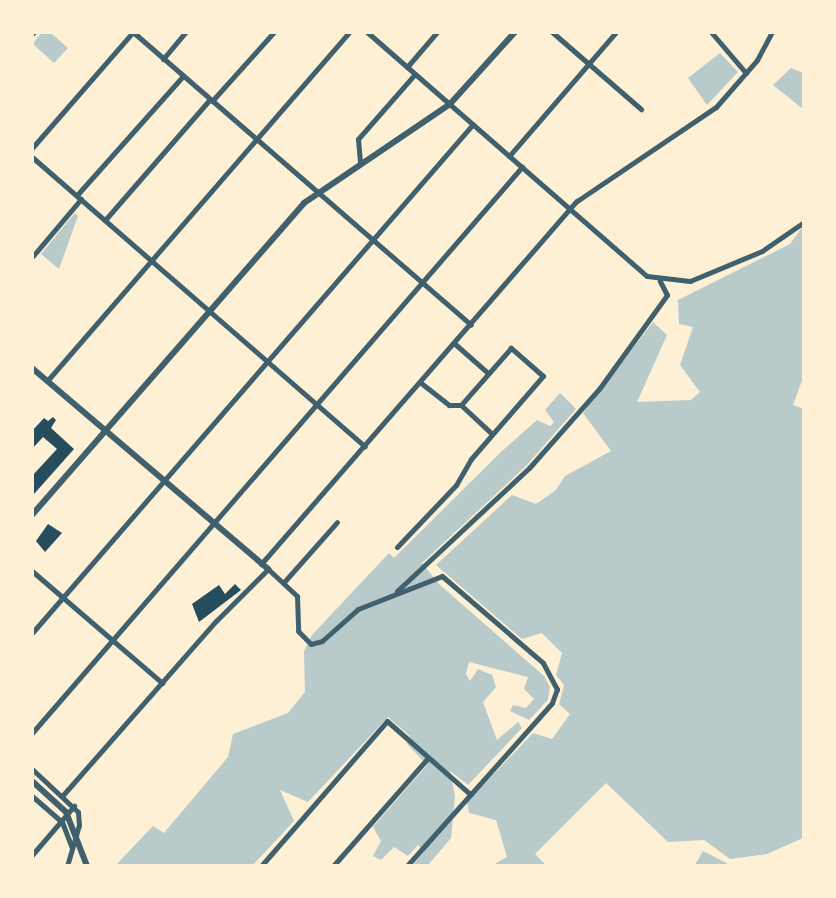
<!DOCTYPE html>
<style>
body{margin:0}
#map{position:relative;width:836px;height:898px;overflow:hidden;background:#fdf0d5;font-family:Arial,sans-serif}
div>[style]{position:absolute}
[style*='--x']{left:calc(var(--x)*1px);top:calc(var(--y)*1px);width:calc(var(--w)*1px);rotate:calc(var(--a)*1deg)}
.green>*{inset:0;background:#b9caca}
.building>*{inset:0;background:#264d5e}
.minor>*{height:5px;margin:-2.5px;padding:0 2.5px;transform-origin:2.5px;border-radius:2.5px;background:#3f606c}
.tertiary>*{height:6px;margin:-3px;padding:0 3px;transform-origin:3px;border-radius:3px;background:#3f606c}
span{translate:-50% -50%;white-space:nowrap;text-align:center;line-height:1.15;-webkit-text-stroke:5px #fdf0d5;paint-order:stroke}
.frame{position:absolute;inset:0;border:34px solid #fdf0d5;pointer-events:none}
</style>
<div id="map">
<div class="green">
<div style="clip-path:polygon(41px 33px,51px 33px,68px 48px,54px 63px,33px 44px)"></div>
<div style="clip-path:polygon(720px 53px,738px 72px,707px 105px,688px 78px)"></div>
<div style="clip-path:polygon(791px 68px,803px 73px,803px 109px,773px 85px)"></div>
<div style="clip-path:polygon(75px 213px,78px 216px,59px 269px,41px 254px)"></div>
<div style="clip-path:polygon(803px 226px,803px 378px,793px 405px,804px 409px,803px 838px,767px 854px,730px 859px,704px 840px,668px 842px,606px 783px,535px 854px,546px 865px,493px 865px,507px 857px,496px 820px,469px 813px,467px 802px,533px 733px,552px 739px,570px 714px,559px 704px,564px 685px,556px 675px,562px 653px,542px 633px,522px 639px,436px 565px,512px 495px,536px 504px,556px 490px,565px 476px,611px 451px,583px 413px,653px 322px,667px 335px,637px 402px,691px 400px,700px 392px,680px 365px,693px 327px,679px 324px,678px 300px,790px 244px)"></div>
<div style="clip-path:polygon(560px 393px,576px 409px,526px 466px,422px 563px,439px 584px,544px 676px,550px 687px,548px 700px,529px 720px,510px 711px,513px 705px,526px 708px,534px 699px,524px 689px,528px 677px,469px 662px,466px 674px,470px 681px,478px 669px,492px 675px,496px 687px,483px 702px,497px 740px,518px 722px,522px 728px,468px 785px,450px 771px,455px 796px,451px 838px,428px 865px,413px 865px,424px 852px,418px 845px,408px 856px,394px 847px,381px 860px,373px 856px,381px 841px,373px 827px,427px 765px,407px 744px,410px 736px,388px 717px,308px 802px,280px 790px,294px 821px,253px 865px,115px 866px,153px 826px,164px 833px,228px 757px,233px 734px,288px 713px,305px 692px,304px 651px,312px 635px,389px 553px,394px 558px,502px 451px,537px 420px,550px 426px,554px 422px,545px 410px)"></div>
<div style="clip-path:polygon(703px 851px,730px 865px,695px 865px)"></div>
</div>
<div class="building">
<div style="clip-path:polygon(53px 417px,56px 420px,51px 428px,74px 449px,34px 494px,32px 476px,57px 449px,43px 437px,32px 449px,32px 431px,44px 418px,48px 421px)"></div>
<div style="clip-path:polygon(48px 524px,62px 533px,45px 552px,36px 541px)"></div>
<div style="clip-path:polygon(235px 584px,241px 590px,199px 622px,192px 604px,219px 585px,225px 594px)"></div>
</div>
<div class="minor">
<div style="--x:133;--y:32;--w:447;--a:40.9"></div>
<div style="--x:367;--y:32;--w:371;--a:41.1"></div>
<div style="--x:647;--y:276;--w:43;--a:6.6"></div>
<div style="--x:690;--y:281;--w:78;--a:-22.6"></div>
<div style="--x:762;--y:251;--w:51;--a:-34.6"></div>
<div style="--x:552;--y:32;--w:118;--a:40.9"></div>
<div style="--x:711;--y:32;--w:54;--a:49.5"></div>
<div style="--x:32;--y:34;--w:3;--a:-45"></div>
<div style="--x:163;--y:59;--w:35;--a:-50"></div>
<div style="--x:407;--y:67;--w:46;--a:-49.4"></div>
<div style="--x:212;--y:101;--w:93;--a:-48.1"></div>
<div style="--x:32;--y:148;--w:154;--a:-49"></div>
<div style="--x:509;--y:156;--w:164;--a:-49.2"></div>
<div style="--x:32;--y:157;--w:441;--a:41"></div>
<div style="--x:360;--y:162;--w:23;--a:-95"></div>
<div style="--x:358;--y:139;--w:86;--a:-48.8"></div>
<div style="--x:77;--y:195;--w:159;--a:-48.3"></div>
<div style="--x:105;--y:220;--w:160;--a:-49"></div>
<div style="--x:32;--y:257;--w:76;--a:-49.8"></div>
<div style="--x:455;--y:344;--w:44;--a:41.3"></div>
<div style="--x:47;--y:381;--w:462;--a:-49.1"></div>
<div style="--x:421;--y:383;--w:36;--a:38"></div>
<div style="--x:449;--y:405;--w:12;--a:0"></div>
<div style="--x:461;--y:405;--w:42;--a:43.1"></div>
<div style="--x:397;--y:547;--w:86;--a:-46.4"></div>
<div style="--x:456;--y:485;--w:30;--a:-60"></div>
<div style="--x:471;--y:459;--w:110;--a:-49.1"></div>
<div style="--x:543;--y:376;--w:43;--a:-138.8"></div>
<div style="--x:511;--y:348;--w:76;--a:131.3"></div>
<div style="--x:261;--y:564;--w:481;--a:-49"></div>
<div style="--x:577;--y:201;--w:168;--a:-34.1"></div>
<div style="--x:716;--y:107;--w:62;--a:-48.9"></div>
<div style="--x:757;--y:60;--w:32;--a:-62"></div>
<div style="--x:32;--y:571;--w:172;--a:40.7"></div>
<div style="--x:284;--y:582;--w:80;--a:-48.5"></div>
<div style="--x:397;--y:591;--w:180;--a:-43"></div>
<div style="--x:529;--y:468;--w:106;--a:-48.5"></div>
<div style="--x:599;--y:389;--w:116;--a:-54.1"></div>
<div style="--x:667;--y:295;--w:16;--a:-117"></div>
<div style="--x:32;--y:633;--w:673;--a:-49.09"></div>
<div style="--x:32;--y:733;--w:749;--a:-49.12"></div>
<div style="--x:32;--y:769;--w:63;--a:43.1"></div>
<div style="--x:78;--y:812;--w:13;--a:86"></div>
<div style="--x:79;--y:825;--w:43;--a:106.3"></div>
<div style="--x:63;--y:795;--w:232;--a:-48.7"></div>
<div style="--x:216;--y:621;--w:74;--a:-45"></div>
<div style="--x:268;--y:569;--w:40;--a:43"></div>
<div style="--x:297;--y:596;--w:35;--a:88"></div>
<div style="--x:298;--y:631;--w:18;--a:45"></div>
<div style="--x:311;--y:644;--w:11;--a:-15"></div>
<div style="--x:322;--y:641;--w:48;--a:-41.6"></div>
<div style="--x:358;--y:609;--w:90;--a:-21.4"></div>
<div style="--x:442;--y:576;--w:133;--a:40.7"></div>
<div style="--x:543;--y:663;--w:30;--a:62"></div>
<div style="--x:557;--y:689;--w:15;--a:110"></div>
<div style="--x:552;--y:703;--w:218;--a:131.7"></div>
<div style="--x:32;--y:796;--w:40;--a:41"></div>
<div style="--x:62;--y:822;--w:28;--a:69"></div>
<div style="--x:32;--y:855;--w:65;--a:-49.4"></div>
<div style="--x:261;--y:866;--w:192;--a:-49"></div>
<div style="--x:387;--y:721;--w:111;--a:41.3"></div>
<div style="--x:333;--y:866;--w:144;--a:-48.7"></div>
</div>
<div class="tertiary">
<div style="--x:32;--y:368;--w:310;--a:40.4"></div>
<div style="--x:32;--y:515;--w:414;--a:-48.9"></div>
<div style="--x:304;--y:203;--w:176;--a:-34.1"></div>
<div style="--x:450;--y:104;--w:97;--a:-47.9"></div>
<div style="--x:32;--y:781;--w:46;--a:42.4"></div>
<div style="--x:66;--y:812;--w:58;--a:68.7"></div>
</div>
<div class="frame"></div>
</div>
